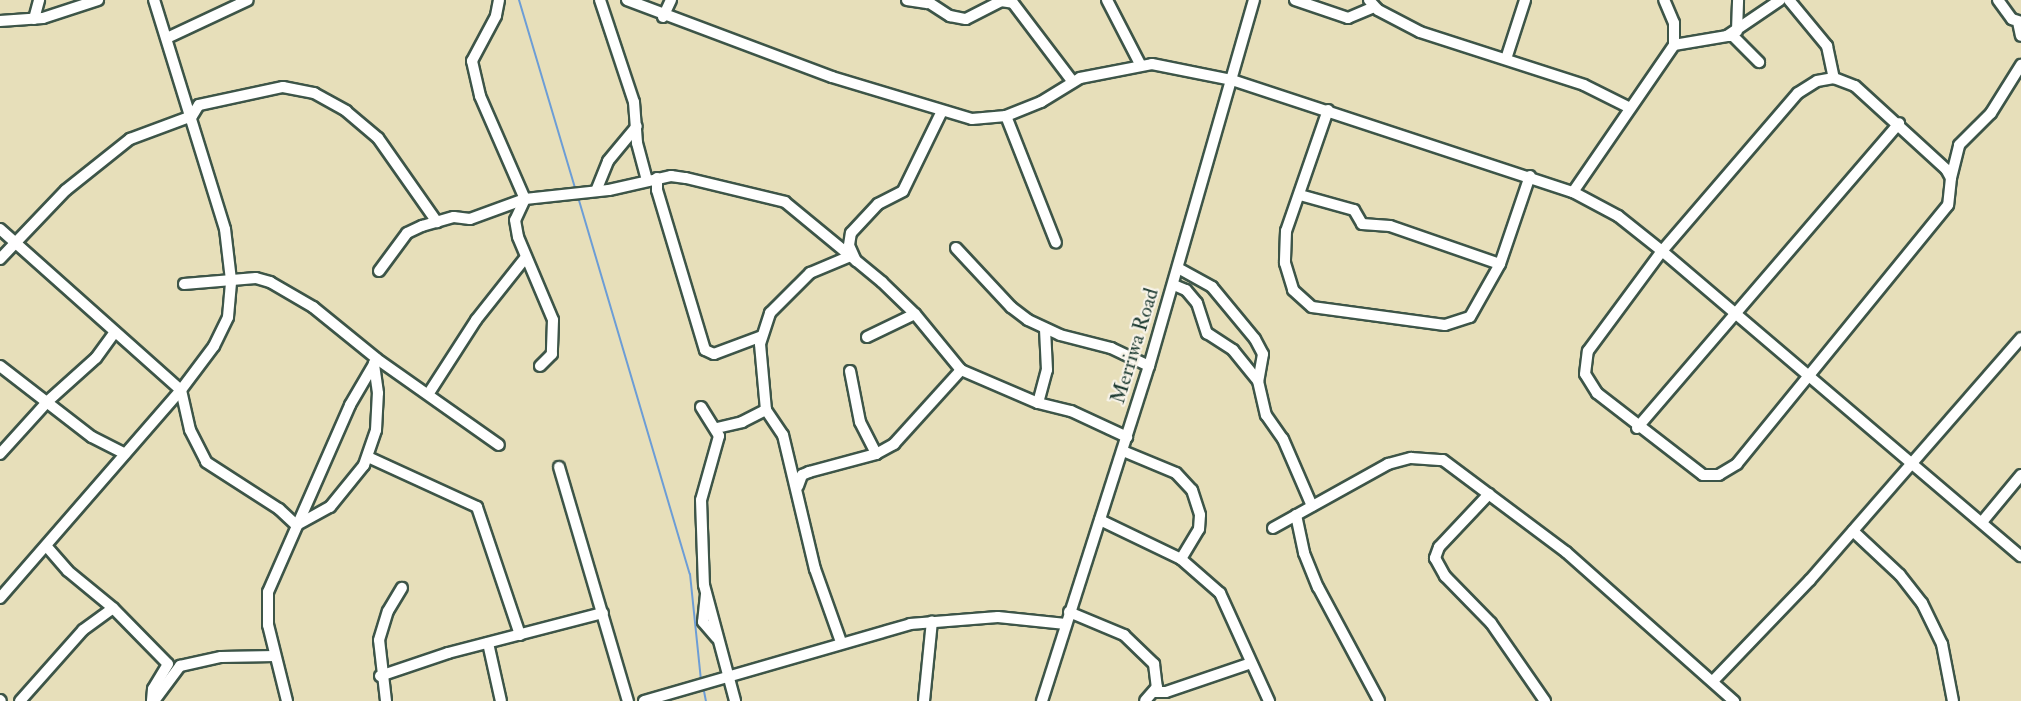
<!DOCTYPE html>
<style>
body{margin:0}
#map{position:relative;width:2021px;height:701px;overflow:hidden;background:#e7dfba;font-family:"IM FELL Double Pica",serif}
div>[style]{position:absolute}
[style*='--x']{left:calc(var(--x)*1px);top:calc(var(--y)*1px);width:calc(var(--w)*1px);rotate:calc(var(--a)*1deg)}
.stream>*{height:2px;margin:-1px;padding:0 1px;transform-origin:1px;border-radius:1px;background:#6c9dd6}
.roads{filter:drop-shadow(2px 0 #3d5548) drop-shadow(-2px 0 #3d5548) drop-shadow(0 2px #3d5548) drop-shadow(0 -2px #3d5548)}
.minor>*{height:10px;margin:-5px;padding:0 5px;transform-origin:5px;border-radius:5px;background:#fff}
span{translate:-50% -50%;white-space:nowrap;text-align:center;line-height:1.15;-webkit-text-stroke:4.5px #f7f3e8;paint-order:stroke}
.street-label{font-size:21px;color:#1f3d34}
</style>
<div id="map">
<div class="stream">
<div style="--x:519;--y:0;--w:199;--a:73.4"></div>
<div style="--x:578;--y:197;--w:393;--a:73.5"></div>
<div style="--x:690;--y:574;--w:108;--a:84.1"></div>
<div style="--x:703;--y:686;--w:15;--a:79"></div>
</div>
<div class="roads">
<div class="minor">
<div style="--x:499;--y:0;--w:16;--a:101"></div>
<div style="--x:496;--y:16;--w:51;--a:118.1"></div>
<div style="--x:472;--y:61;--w:36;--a:77"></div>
<div style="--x:480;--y:96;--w:112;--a:66.4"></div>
<div style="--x:525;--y:199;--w:23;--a:115"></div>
<div style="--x:515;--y:220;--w:17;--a:80"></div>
<div style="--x:518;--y:237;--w:90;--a:67.1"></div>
<div style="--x:553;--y:320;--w:34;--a:92"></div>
<div style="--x:552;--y:354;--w:17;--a:135"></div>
<div style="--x:600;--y:0;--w:108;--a:71.6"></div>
<div style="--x:634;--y:102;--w:41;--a:85.8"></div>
<div style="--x:637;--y:143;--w:38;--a:75"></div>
<div style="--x:627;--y:0;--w:219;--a:20.6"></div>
<div style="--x:832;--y:77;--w:146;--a:16.7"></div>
<div style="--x:972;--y:119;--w:34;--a:-5"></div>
<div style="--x:1006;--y:116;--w:38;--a:-22"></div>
<div style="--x:1041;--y:102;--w:46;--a:-31.6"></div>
<div style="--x:1080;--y:78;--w:73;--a:-11"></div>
<div style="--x:1152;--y:64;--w:82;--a:11.3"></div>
<div style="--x:1232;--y:80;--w:359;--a:18.2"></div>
<div style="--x:1573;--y:192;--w:51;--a:28.1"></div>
<div style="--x:1618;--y:216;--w:56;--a:38.5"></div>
<div style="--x:1662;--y:251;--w:471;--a:40.4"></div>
<div style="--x:907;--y:0;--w:20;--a:9"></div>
<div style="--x:925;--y:0;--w:30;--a:33"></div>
<div style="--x:950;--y:16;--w:16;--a:11"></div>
<div style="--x:966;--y:19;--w:39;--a:-27"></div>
<div style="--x:1001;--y:1;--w:12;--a:9"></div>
<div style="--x:1013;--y:3;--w:99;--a:52.8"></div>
<div style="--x:1107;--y:0;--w:72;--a:62.7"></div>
<div style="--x:1295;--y:0;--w:56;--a:18.8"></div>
<div style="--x:1348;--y:18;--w:28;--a:-23"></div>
<div style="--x:1369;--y:0;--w:13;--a:48"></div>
<div style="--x:1378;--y:10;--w:47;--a:27.6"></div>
<div style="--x:1420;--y:32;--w:172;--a:17.9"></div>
<div style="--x:1584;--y:85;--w:51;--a:26.6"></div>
<div style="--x:1789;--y:0;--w:60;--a:50.4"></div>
<div style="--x:1827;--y:46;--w:33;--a:78"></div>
<div style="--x:1998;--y:0;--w:24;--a:54"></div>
<div style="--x:2012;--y:19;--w:9;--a:18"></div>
<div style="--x:663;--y:17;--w:19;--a:-65"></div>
<div style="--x:34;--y:19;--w:20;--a:-75"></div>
<div style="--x:0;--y:21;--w:43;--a:-4"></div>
<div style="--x:43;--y:18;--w:58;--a:-18.1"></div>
<div style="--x:2018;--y:22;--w:14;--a:78"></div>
<div style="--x:1737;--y:31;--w:31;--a:-88"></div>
<div style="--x:1727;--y:36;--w:6;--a:0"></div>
<div style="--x:1733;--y:36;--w:37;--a:45"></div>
<div style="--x:167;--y:38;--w:89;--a:-25.1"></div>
<div style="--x:1674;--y:45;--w:54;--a:-9.6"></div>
<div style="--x:1727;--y:36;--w:64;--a:-34.2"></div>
<div style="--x:1506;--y:59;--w:62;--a:-72.1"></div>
<div style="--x:1834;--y:78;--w:22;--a:21"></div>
<div style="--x:1855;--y:86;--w:123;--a:42.4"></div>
<div style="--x:1946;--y:169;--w:10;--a:61"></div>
<div style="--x:1951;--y:178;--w:27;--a:96"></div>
<div style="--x:1948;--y:205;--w:334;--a:129.2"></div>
<div style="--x:1737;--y:464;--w:21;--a:149"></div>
<div style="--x:1719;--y:475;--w:16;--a:180"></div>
<div style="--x:1703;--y:475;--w:134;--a:-142.3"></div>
<div style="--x:1597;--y:393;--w:22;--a:-122"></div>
<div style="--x:1585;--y:374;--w:23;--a:-83"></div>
<div style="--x:1588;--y:351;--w:124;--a:-53.5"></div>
<div style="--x:1662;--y:251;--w:208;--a:-49.3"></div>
<div style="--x:1798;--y:93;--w:22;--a:-32"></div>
<div style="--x:1817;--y:81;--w:17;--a:-10"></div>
<div style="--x:1328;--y:110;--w:128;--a:109.1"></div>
<div style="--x:1286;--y:231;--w:32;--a:92"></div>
<div style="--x:1285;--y:263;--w:28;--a:73"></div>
<div style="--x:1293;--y:290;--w:25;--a:42"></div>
<div style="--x:1312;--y:307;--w:134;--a:7.7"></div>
<div style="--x:1445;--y:325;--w:26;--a:-18"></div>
<div style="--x:1470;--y:317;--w:61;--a:-60.5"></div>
<div style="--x:1500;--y:264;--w:93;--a:-71.2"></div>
<div style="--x:1006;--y:116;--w:136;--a:68.5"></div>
<div style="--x:657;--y:178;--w:12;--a:90"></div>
<div style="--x:657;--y:190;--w:167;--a:73.3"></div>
<div style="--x:705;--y:350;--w:10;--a:24"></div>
<div style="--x:714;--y:354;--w:51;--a:-20.6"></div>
<div style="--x:1951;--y:178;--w:34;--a:-76"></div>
<div style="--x:1959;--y:145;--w:45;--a:-45"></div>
<div style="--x:1991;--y:113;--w:57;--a:-58"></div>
<div style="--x:596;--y:191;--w:32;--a:-68"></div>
<div style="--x:608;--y:161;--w:45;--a:-50.4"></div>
<div style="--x:1573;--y:192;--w:178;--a:-55.5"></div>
<div style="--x:1674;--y:45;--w:22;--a:-90"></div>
<div style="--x:1674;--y:23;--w:25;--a:-113"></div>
<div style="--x:1300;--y:195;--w:56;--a:15.5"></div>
<div style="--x:1354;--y:210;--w:16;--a:60"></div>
<div style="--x:1362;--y:224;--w:28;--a:4"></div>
<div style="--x:1390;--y:226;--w:116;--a:19.1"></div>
<div style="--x:0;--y:229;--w:242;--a:41.7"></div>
<div style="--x:181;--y:390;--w:41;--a:77.3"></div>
<div style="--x:190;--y:430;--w:36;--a:63"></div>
<div style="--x:206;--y:462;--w:87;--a:32.8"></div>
<div style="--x:279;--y:509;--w:22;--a:43"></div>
<div style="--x:956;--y:248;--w:81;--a:47"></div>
<div style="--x:1011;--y:307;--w:21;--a:37"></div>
<div style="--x:1028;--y:320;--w:35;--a:25"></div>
<div style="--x:1060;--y:335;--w:53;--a:14.3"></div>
<div style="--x:1111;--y:348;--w:42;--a:25.3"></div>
<div style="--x:0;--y:259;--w:95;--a:-46.3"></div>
<div style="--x:66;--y:190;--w:82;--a:-38.6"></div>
<div style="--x:130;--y:139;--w:66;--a:-20.4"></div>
<div style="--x:192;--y:116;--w:13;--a:-58"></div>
<div style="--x:199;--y:105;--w:86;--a:-12.1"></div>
<div style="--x:283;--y:87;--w:32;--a:11"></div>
<div style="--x:314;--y:93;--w:37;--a:29"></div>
<div style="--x:346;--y:111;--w:42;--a:40.2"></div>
<div style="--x:378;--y:138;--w:103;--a:54.9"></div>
<div style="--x:856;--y:261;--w:17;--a:-114"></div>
<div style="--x:849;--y:245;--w:12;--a:-81"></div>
<div style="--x:851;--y:233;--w:40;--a:-47"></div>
<div style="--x:878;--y:204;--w:28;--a:-27"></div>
<div style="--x:903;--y:191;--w:89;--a:-64"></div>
<div style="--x:1178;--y:268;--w:39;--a:29"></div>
<div style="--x:1212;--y:287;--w:67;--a:50.4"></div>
<div style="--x:1255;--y:339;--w:17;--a:62"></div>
<div style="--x:1263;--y:354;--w:27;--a:100"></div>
<div style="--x:379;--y:271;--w:47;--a:-53.6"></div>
<div style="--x:407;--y:233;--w:17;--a:-25"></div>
<div style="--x:422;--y:226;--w:33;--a:-16"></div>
<div style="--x:454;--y:217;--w:16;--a:7"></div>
<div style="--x:470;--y:219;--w:59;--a:-20"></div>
<div style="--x:525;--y:199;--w:84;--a:-6.1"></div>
<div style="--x:609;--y:190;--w:64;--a:-12.7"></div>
<div style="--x:671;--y:176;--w:15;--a:8"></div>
<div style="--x:686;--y:178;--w:102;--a:13.6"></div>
<div style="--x:785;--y:202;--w:126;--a:39.5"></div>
<div style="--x:882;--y:282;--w:46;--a:44.1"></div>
<div style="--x:915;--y:314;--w:72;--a:50.6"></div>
<div style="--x:961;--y:370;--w:84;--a:23.2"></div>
<div style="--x:1038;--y:403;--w:34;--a:14"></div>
<div style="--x:1071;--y:411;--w:62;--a:24.9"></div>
<div style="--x:184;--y:284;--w:72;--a:-4.8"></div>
<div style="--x:256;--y:278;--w:15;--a:16"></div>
<div style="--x:270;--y:282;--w:50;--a:30.2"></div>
<div style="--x:313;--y:307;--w:82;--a:39.1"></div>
<div style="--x:377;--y:359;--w:149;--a:35.2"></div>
<div style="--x:1174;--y:285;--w:13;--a:23"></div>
<div style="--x:1186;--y:290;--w:17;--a:50"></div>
<div style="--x:1197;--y:303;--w:32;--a:72"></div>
<div style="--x:1207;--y:333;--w:31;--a:33"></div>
<div style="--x:1233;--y:350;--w:40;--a:51"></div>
<div style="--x:1258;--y:381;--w:35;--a:77"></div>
<div style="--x:1266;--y:415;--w:29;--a:55"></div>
<div style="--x:1283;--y:439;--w:73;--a:66.6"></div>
<div style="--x:867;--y:337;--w:53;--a:-25.6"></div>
<div style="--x:0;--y:366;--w:116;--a:37.7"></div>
<div style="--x:92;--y:437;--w:37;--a:27"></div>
<div style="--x:850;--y:371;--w:52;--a:78.9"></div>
<div style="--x:860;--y:422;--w:36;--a:63"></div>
<div style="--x:429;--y:393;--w:87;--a:-57.2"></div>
<div style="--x:476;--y:320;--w:80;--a:-51.6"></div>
<div style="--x:1038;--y:403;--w:34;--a:-75"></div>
<div style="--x:1047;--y:370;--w:41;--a:-92.8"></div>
<div style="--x:701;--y:407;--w:34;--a:58"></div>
<div style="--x:719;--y:436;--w:66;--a:105.7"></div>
<div style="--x:701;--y:500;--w:85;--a:88"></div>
<div style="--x:704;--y:585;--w:120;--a:75"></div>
<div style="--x:766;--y:410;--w:30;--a:56"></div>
<div style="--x:783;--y:435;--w:138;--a:76.6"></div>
<div style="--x:815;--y:569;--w:77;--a:70.4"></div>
<div style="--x:717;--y:428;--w:26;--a:-13"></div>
<div style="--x:742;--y:422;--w:27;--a:-27"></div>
<div style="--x:766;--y:410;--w:66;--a:-95.2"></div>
<div style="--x:760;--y:344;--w:33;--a:-72"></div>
<div style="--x:770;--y:313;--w:57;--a:-45"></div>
<div style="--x:810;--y:273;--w:41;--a:-22.8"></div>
<div style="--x:1637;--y:428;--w:402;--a:-49.3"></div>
<div style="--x:1123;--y:451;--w:57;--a:22.5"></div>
<div style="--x:1176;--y:473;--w:23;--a:47"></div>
<div style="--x:1192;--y:490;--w:26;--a:72"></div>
<div style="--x:1200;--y:515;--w:14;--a:94"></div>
<div style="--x:1199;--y:529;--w:35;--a:121"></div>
<div style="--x:0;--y:454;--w:72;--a:-47.8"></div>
<div style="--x:48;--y:401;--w:64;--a:-41.9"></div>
<div style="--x:96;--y:358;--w:32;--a:-54"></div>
<div style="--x:368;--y:457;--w:120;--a:24.6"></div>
<div style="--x:477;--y:507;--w:135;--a:71.4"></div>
<div style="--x:559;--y:467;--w:244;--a:73.6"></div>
<div style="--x:798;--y:486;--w:12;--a:-70"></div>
<div style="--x:802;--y:475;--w:8;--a:-23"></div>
<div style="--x:809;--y:472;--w:69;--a:-15"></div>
<div style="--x:876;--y:454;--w:21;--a:-29"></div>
<div style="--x:894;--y:444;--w:100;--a:-47.8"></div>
<div style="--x:1489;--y:494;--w:73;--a:133.3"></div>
<div style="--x:1439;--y:547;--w:12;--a:110"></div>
<div style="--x:1435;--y:558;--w:21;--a:61"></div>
<div style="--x:1445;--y:576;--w:66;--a:45.6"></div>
<div style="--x:1491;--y:623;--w:95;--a:55.3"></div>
<div style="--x:1296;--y:515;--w:39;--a:78"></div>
<div style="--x:1304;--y:553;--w:37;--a:68"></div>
<div style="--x:1318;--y:587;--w:129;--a:61.8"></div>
<div style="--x:1100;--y:520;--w:90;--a:25.7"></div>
<div style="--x:1181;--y:559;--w:52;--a:41.1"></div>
<div style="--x:1220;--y:593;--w:119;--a:65.6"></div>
<div style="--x:1982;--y:522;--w:61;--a:-50.3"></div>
<div style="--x:297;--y:525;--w:38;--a:-29"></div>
<div style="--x:330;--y:507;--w:54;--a:-51"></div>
<div style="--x:364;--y:465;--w:37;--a:-71"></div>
<div style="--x:376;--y:430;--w:37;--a:-87"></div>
<div style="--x:378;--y:393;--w:30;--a:-98"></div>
<div style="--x:1273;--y:528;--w:132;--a:-29.1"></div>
<div style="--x:1388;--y:464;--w:24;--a:-15"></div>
<div style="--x:1411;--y:458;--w:32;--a:4"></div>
<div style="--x:1443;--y:460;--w:154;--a:36.8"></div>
<div style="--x:1566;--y:552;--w:225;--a:41.6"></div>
<div style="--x:1853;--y:531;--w:64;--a:43.1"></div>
<div style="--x:1900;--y:575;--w:36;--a:52"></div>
<div style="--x:1922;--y:603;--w:46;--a:64"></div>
<div style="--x:1942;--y:644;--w:58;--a:79.1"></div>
<div style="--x:48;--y:548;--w:30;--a:49"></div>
<div style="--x:68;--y:571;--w:58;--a:39.4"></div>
<div style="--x:706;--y:594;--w:28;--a:96"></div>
<div style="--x:703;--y:622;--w:21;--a:49"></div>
<div style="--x:0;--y:598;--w:276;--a:-49"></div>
<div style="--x:181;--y:390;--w:55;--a:-53.1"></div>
<div style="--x:214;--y:346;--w:32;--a:-64"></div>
<div style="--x:228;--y:317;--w:37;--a:-85"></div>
<div style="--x:231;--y:280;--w:51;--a:-96.7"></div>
<div style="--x:225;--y:229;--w:240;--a:-107.2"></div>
<div style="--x:1069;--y:612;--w:60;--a:22.7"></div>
<div style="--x:1124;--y:635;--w:42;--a:44"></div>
<div style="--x:1154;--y:664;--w:23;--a:83"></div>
<div style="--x:1157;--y:687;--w:18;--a:131"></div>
<div style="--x:488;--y:643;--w:59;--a:77.4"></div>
<div style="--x:380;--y:676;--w:72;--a:-18.7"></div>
<div style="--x:448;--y:653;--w:160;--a:-14.5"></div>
<div style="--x:1714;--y:680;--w:139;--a:-46.2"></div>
<div style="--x:1810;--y:580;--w:321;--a:-48.9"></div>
<div style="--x:1155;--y:692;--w:11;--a:0"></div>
<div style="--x:1166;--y:692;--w:90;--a:-18.8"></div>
<div style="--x:0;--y:700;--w:1;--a:45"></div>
<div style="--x:20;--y:701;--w:95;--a:-48.4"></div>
<div style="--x:83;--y:630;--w:37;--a:-36"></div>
<div style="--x:113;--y:608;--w:78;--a:45.5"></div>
<div style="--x:168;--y:664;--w:29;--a:121"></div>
<div style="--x:153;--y:689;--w:12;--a:95"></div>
<div style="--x:154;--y:701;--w:44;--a:-53.4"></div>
<div style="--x:180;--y:666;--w:42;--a:-12.4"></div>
<div style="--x:221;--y:657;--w:54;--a:-1.1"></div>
<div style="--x:287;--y:701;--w:78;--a:-104"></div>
<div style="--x:268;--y:625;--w:33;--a:-90"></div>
<div style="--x:268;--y:592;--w:204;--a:-66.3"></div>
<div style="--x:350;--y:405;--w:53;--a:-59.6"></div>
<div style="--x:386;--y:701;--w:61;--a:-96.5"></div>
<div style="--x:379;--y:640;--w:30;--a:-73"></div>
<div style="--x:388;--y:611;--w:27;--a:-59"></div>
<div style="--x:644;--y:701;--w:277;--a:-16.1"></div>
<div style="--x:910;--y:624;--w:88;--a:-4.5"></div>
<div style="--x:998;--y:617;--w:68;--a:5.9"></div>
<div style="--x:924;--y:701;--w:80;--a:-84.3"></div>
<div style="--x:1042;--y:701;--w:352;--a:-72.3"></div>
<div style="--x:1149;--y:366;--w:381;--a:-74"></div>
</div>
</div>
<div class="street-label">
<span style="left:1135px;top:346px;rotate:-73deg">Merriwa Road</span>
</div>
</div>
